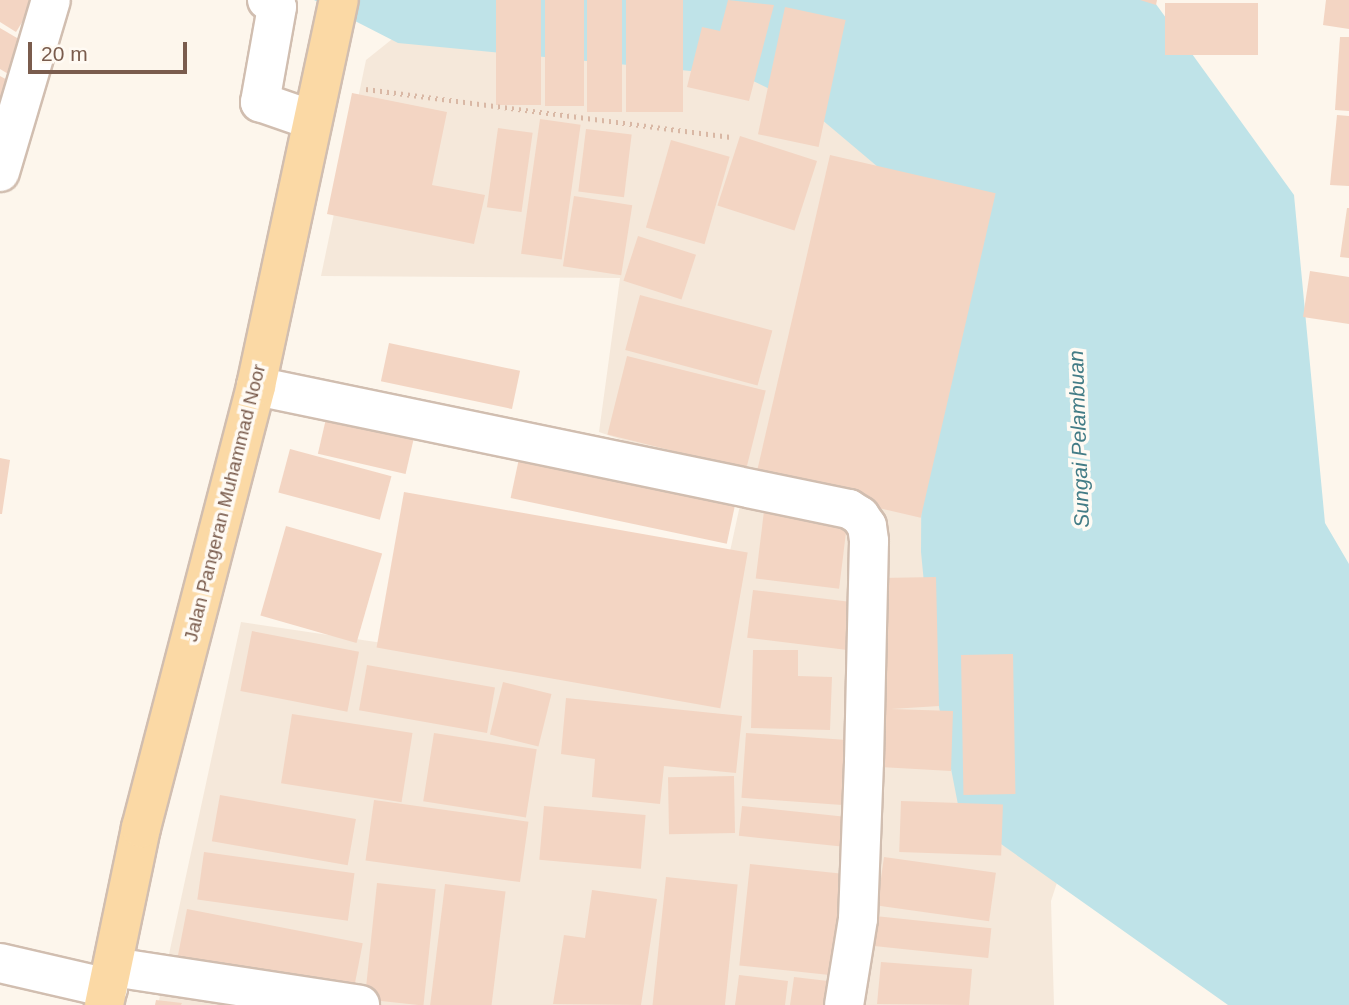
<!DOCTYPE html>
<style>
body{margin:0}
#map{position:relative;width:1349px;height:1005px;overflow:hidden;background:#fdf6ec;font-family:Arial,sans-serif}
div>[style]{position:absolute}
[style*='--x']{left:calc(var(--x)*1px);top:calc(var(--y)*1px);width:calc(var(--w)*1px);rotate:calc(var(--a)*1deg)}
.residential>*{inset:0;background:#f5e8da}
.water>*{inset:0;background:#bfe3e8}
.building>*{inset:0;background:#f3d5c3;transform-origin:0 0}
.path>*{height:4.5px;margin-top:-2.25px;transform-origin:0;background:repeating-linear-gradient(90deg,#d9b8a5 0 2px,transparent 0 7px)}
.roads{filter:drop-shadow(2px 0 #d1beb0) drop-shadow(-2px 0 #d1beb0) drop-shadow(0 2px #d1beb0) drop-shadow(0 -2px #d1beb0)}
.minor>*{height:38px;margin:-19px;padding:0 19px;transform-origin:19px;border-radius:19px;background:#fff}
.major>*{height:38px;margin:-19px;padding:0 19px;transform-origin:19px;border-radius:19px;background:#fbd9a5}
span{translate:-50% -50%;white-space:nowrap;text-align:center;line-height:1.15;-webkit-text-stroke:7px #fffaf3;paint-order:stroke}
.street-label{font-size:19px;color:#7a5c4d}
.water-label{font-size:21px;color:#437c86;font-style:italic}
.scale{position:absolute;left:28px;top:42px;width:159px;height:32px;box-sizing:border-box;border:4px solid #7a5c4d;border-top:0;padding-left:9px;font-size:21px;line-height:24px;white-space:nowrap;color:#7a5c4d;-webkit-text-stroke:5px #fffaf3;paint-order:stroke}
</style>
<div id="map">
<div class="residential">
<div style="clip-path:polygon(441px 0,831px 0,974px 173px,1066px 855px,1051px 901px,1054px 1005px,158px 1005px,241px 622px,700px 690px,745px 482px,599px 432px,620px 278px,321px 276px,366px 60px)"></div>
</div>
<div class="water">
<div style="clip-path:polygon(314px 0,1153px 0,1294px 195px,1325px 523px,1349px 564px,1349px 1005px,1228px 1005px,960px 815px,933px 676px,921px 552px,923px 205px,808px 108px,743px 76px,398px 43px)"></div>
</div>
<div class="building">
<div style="clip-path:polygon(0 0,36px 0,16px 32px,0 22px)"></div>
<div style="left:496px;top:0;width:45px;height:105px"></div>
<div style="left:545px;top:0;width:39px;height:106px"></div>
<div style="left:587px;top:0;width:35px;height:112px"></div>
<div style="left:626px;top:0;width:57px;height:112px"></div>
<div style="clip-path:polygon(728px 0,774px 5px,749px 101px,687px 87px,702px 27px,720px 31px)"></div>
<div style="clip-path:polygon(1140px 0,1157px 0,1156px 5px)"></div>
<div style="clip-path:polygon(1326px 0,1349px 0,1349px 29px,1323px 25px)"></div>
<div style="left:1165px;top:3px;width:93px;height:52px"></div>
<div style="left:785px;top:7px;width:62px;height:130px;rotate:12deg"></div>
<div style="clip-path:polygon(0 28px,29px 45px,10px 75px,0 69px)"></div>
<div style="clip-path:polygon(1340px 37px,1349px 37px,1349px 111px,1335px 110px)"></div>
<div style="clip-path:polygon(0 76px,22px 88px,0 128px)"></div>
<div style="clip-path:polygon(352px 93px,447px 112px,432px 185px,485px 195px,474px 244px,327px 214px)"></div>
<div style="clip-path:polygon(1337px 115px,1349px 116px,1349px 186px,1330px 185px)"></div>
<div style="left:540px;top:119px;width:41px;height:136px;rotate:8deg"></div>
<div style="left:498px;top:128px;width:35px;height:80px;rotate:8deg"></div>
<div style="left:586px;top:129px;width:46px;height:63px;rotate:7deg"></div>
<div style="left:740px;top:136px;width:81px;height:73px;rotate:18deg"></div>
<div style="left:671px;top:140px;width:61px;height:91px;rotate:16deg"></div>
<div style="left:830px;top:155px;width:170px;height:333px;rotate:13deg"></div>
<div style="left:574px;top:196px;width:59px;height:71px;rotate:9deg"></div>
<div style="clip-path:polygon(1347px 208px,1349px 208px,1349px 258px,1340px 257px)"></div>
<div style="left:638px;top:236px;width:61px;height:47px;rotate:18deg"></div>
<div style="clip-path:polygon(1310px 271px,1349px 277px,1349px 324px,1303px 317px)"></div>
<div style="left:640px;top:295px;width:137px;height:57px;rotate:15deg"></div>
<div style="left:389px;top:343px;width:134px;height:39px;rotate:12deg"></div>
<div style="left:627px;top:356px;width:143px;height:81px;rotate:14deg"></div>
<div style="left:328px;top:410px;width:90px;height:45px;rotate:13deg"></div>
<div style="left:290px;top:449px;width:105px;height:45px;rotate:15deg"></div>
<div style="left:521px;top:449px;width:221px;height:50px;rotate:12deg"></div>
<div style="clip-path:polygon(0 458px,10px 460px,2px 514px,0 514px)"></div>
<div style="left:404px;top:492px;width:349px;height:158px;rotate:10deg"></div>
<div style="left:764px;top:511px;width:84px;height:68px;rotate:7deg"></div>
<div style="left:286px;top:526px;width:100px;height:93px;rotate:16deg"></div>
<div style="clip-path:polygon(936px 577px,939px 706px,891px 709px,953px 711px,951px 771px,880px 767px,881px 578px)"></div>
<div style="left:753px;top:590px;width:103px;height:48px;rotate:7deg"></div>
<div style="left:252px;top:631px;width:109px;height:61px;rotate:11deg"></div>
<div style="clip-path:polygon(753px 650px,798px 650px,798px 676px,832px 677px,830px 730px,751px 728px)"></div>
<div style="left:1013px;top:654px;width:140px;height:52px;rotate:89deg"></div>
<div style="left:367px;top:665px;width:130px;height:46px;rotate:10deg"></div>
<div style="left:503px;top:682px;width:50px;height:54px;rotate:14deg"></div>
<div style="clip-path:polygon(566px 698px,742px 716px,736px 773px,664px 766px,660px 804px,592px 797px,595px 759px,561px 754px)"></div>
<div style="left:292px;top:714px;width:122px;height:70px;rotate:9deg"></div>
<div style="left:434px;top:733px;width:104px;height:69px;rotate:9deg"></div>
<div style="left:746px;top:733px;width:108px;height:65px;rotate:4deg"></div>
<div style="left:734px;top:776px;width:57px;height:66px;rotate:89deg"></div>
<div style="left:220px;top:795px;width:138px;height:47px;rotate:10deg"></div>
<div style="left:374px;top:800px;width:156px;height:61px;rotate:8deg"></div>
<div style="left:901px;top:801px;width:102px;height:51px;rotate:2deg"></div>
<div style="left:544px;top:806px;width:102px;height:54px;rotate:5deg"></div>
<div style="left:742px;top:806px;width:108px;height:30px;rotate:6deg"></div>
<div style="left:204px;top:852px;width:152px;height:48px;rotate:8deg"></div>
<div style="left:884px;top:857px;width:113px;height:49px;rotate:8deg"></div>
<div style="left:750px;top:864px;width:100px;height:102px;rotate:6deg"></div>
<div style="left:666px;top:877px;width:72px;height:129px;rotate:6deg"></div>
<div style="left:377px;top:883px;width:59px;height:117px;rotate:6deg"></div>
<div style="left:445px;top:884px;width:61px;height:122px;rotate:7deg"></div>
<div style="clip-path:polygon(592px 890px,657px 899px,641px 1005px,553px 1004px,564px 935px,585px 938px)"></div>
<div style="left:187px;top:909px;width:179px;height:56px;rotate:11deg"></div>
<div style="left:875px;top:916px;width:117px;height:30px;rotate:6deg"></div>
<div style="clip-path:polygon(881px 962px,972px 969px,969px 1005px,877px 1004px)"></div>
<div style="clip-path:polygon(739px 975px,788px 981px,785px 1005px,735px 1005px)"></div>
<div style="clip-path:polygon(794px 977px,845px 983px,842px 1005px,790px 1005px)"></div>
<div style="clip-path:polygon(156px 1000px,182px 1003px,181px 1005px,155px 1005px)"></div>
</div>
<div class="path">
<div style="--x:366;--y:89;--w:370;--a:7.5"></div>
</div>
<div class="roads">
<div class="minor">
<div style="--x:267;--y:0;--w:12;--a:35"></div>
<div style="--x:277;--y:7;--w:97;--a:100.1"></div>
<div style="--x:260;--y:102;--w:55;--a:19.1"></div>
<div style="--x:0;--y:172;--w:179;--a:-73.5"></div>
<div style="--x:256;--y:386;--w:606;--a:11.72"></div>
<div style="--x:849;--y:509;--w:13;--a:32"></div>
<div style="--x:860;--y:516;--w:12;--a:55"></div>
<div style="--x:867;--y:526;--w:15;--a:82"></div>
<div style="--x:869;--y:541;--w:221;--a:91.3"></div>
<div style="--x:864;--y:762;--w:157;--a:92.2"></div>
<div style="--x:858;--y:919;--w:87;--a:99.2"></div>
<div style="--x:0;--y:963;--w:111;--a:13"></div>
<div style="--x:113;--y:967;--w:250;--a:8.7"></div>
</div>
<div class="major">
<div style="--x:104;--y:1005;--w:181;--a:-78.2"></div>
<div style="--x:141;--y:828;--w:457;--a:-75.4"></div>
<div style="--x:256;--y:386;--w:395;--a:-77.9"></div>
</div>
</div>
<div class="street-label">
<span style="left:225px;top:503px;rotate:-76deg">Jalan Pangeran Muhammad Noor</span>
</div>
<div class="water-label">
<span style="left:1079px;top:439px;rotate:-92deg">Sungai Pelambuan</span>
</div>
<div class="scale">20 m</div>
</div>
